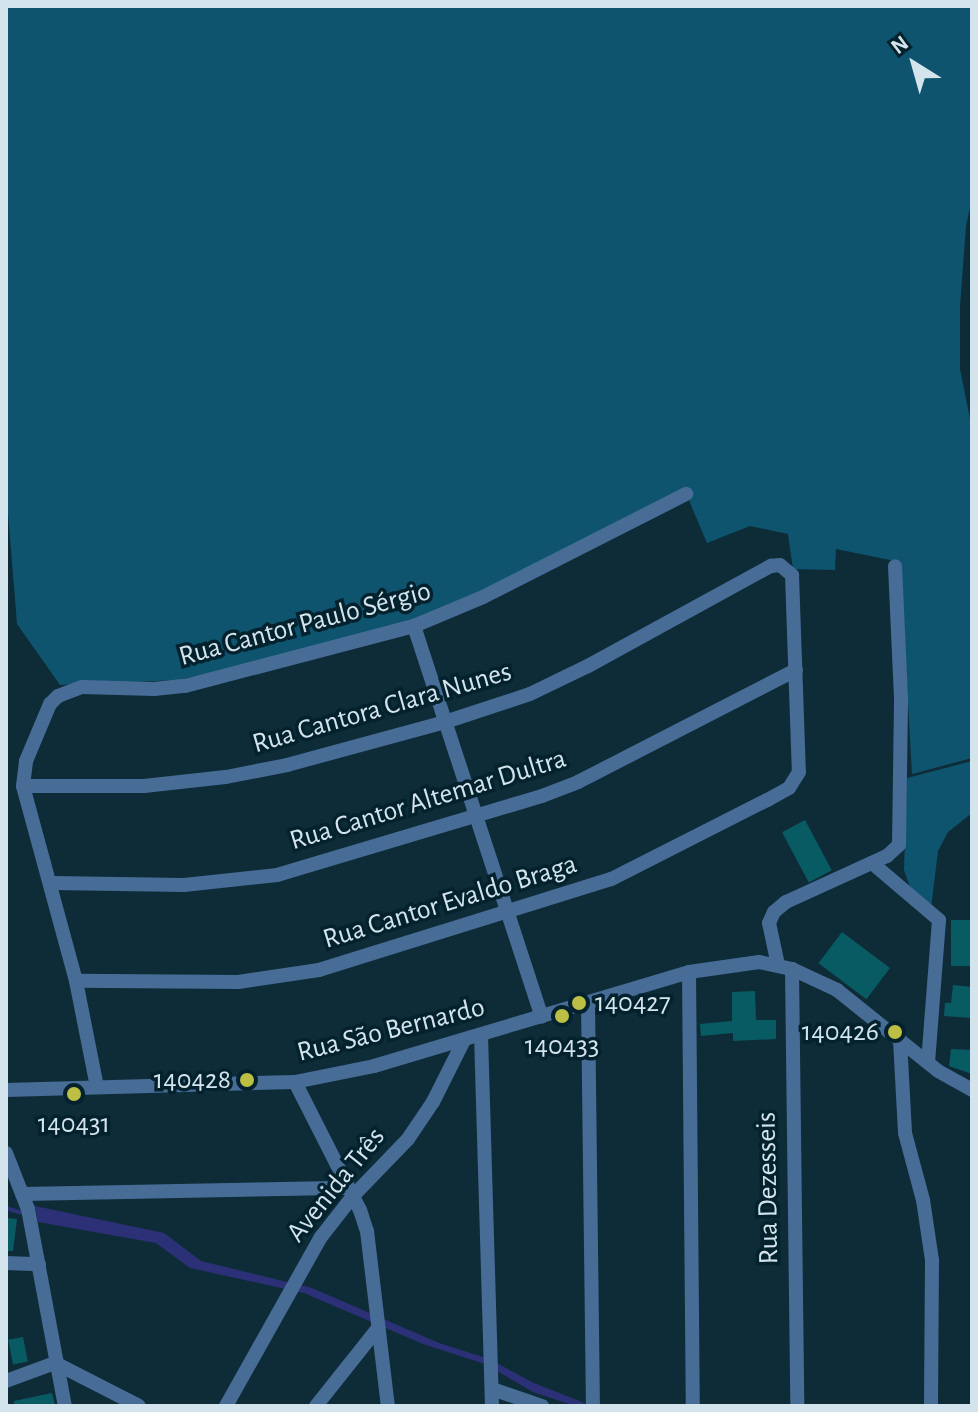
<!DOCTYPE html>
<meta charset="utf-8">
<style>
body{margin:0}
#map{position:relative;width:978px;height:1412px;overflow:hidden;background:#0e2c38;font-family:"Alegreya Sans",sans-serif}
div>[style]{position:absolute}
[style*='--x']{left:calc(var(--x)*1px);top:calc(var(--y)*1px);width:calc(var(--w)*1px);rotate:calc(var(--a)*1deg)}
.green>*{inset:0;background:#0f546e}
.water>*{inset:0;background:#2c3077}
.stream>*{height:4px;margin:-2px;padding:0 2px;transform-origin:2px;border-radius:2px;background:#2c3077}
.building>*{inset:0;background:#095b63;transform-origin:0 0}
.minor>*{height:14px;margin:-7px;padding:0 7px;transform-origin:7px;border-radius:7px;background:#476d97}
.dots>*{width:22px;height:22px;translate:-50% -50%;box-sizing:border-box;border:4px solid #04222e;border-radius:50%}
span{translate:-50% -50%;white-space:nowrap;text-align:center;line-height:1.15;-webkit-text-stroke:7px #04222e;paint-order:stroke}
.street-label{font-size:28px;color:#d3e4ec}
.poi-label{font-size:28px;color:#d3e4ec}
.left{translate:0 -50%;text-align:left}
.right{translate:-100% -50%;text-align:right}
.frame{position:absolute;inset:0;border:8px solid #d3e4ec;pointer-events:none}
.north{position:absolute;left:874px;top:24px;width:80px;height:80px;-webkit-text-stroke:6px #04222e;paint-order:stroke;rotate:323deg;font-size:22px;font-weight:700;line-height:32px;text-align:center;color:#d3e4ec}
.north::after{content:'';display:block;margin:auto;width:28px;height:36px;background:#d3e4ec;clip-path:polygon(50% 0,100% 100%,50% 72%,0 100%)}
</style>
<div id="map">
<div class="green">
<div style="clip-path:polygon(6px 6px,972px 6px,972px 198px,966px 226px,960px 306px,960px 369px,972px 429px,972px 758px,912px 774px,900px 562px,836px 549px,835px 570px,793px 569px,788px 534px,750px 526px,707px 543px,688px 498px,413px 628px,178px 680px,60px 685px,17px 624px,6px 488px)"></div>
<div style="clip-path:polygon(972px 761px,972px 813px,948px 832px,938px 851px,931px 908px,911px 890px,904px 870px,907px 778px)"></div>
</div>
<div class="water">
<div style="clip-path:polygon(35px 1206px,164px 1233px,201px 1261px,312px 1288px,439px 1343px,489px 1359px,534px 1383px,592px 1406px,575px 1406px,533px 1392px,485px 1364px,423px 1344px,304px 1293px,190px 1268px,156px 1243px,38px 1222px)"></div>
</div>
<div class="stream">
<div style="--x:6;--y:1208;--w:17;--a:17"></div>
</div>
<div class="building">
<div style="left:805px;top:820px;width:57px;height:26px;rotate:62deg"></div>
<div style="left:951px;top:920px;width:21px;height:46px"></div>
<div style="left:842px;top:932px;width:60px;height:39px;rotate:37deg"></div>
<div style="clip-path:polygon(953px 985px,972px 987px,972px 1018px,944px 1016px,945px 1003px,951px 1003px)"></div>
<div style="clip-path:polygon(755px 991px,756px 1020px,776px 1020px,776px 1039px,733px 1041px,733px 1033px,701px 1036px,700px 1024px,732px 1021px,732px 992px)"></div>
<div style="clip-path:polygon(951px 1049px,972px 1050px,972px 1074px,949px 1066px)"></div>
<div style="clip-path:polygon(6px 1218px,17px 1219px,13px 1251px,6px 1251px)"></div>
<div style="left:23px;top:1337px;width:25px;height:15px;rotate:79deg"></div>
<div style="clip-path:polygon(52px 1393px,55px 1406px,14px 1406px,14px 1401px)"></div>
</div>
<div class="minor">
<div style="--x:414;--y:626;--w:411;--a:71.9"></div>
<div style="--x:23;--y:786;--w:121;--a:0"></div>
<div style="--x:144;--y:786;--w:82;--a:-6.3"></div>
<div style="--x:226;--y:777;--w:62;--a:-11.1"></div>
<div style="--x:287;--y:765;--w:164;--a:-15.2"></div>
<div style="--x:445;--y:722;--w:89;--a:-18.2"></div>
<div style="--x:530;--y:694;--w:64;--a:-25.8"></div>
<div style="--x:588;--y:666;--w:209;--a:-28.7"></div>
<div style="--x:771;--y:566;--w:9;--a:-6"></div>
<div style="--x:780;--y:565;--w:16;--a:40"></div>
<div style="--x:792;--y:575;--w:197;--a:88"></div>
<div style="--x:799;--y:772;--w:19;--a:122"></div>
<div style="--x:789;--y:788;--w:25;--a:151"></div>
<div style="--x:767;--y:800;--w:175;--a:153.1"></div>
<div style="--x:611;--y:879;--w:306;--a:162.7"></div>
<div style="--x:319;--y:970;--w:82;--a:171.6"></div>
<div style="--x:238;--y:982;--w:162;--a:-179.6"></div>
<div style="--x:872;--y:863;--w:88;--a:40.4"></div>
<div style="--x:939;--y:920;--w:142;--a:94.4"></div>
<div style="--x:52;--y:883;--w:132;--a:0.9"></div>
<div style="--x:184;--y:885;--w:94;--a:-6.1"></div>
<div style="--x:277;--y:875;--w:277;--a:-16.6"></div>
<div style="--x:542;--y:796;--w:39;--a:-21"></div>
<div style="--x:578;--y:782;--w:245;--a:-27.2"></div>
<div style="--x:778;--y:965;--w:43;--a:-102.1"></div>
<div style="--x:769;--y:923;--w:12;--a:-66"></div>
<div style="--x:774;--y:912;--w:16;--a:-40"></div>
<div style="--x:786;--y:902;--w:111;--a:-24.5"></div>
<div style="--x:887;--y:856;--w:16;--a:-43"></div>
<div style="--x:899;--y:845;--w:147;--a:-89.2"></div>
<div style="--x:901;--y:698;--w:132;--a:-92.6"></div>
<div style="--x:792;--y:969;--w:437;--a:89.3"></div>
<div style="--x:689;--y:972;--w:434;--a:89.5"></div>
<div style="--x:588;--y:1002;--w:404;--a:89.3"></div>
<div style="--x:481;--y:1035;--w:371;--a:88.3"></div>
<div style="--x:900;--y:1040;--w:93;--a:86.9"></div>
<div style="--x:905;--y:1133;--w:69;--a:75"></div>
<div style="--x:923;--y:1200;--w:61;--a:81.5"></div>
<div style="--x:932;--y:1260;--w:146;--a:90.4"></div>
<div style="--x:295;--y:1082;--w:144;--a:63.1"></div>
<div style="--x:360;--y:1210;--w:22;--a:72"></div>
<div style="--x:367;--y:1231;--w:176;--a:83.2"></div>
<div style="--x:97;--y:1087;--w:108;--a:-101.2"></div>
<div style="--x:76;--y:981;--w:202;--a:-105.2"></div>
<div style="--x:23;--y:786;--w:25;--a:-83"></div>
<div style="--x:26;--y:761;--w:62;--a:-67.2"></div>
<div style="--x:50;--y:704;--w:11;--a:-45"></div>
<div style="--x:58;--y:696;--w:26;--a:-21"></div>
<div style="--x:82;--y:687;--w:72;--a:1.6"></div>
<div style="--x:154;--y:689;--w:31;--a:-6"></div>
<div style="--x:185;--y:686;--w:237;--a:-14.7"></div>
<div style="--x:414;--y:626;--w:75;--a:-22.8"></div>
<div style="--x:483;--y:597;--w:228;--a:-26.9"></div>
<div style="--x:6;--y:1090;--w:289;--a:-1.6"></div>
<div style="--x:295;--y:1082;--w:81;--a:-11.4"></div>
<div style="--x:374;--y:1066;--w:329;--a:-16.6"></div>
<div style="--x:689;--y:972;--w:71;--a:-8.1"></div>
<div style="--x:759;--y:962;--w:34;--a:12"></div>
<div style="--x:792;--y:969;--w:50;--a:25"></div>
<div style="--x:837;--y:990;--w:129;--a:38.7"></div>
<div style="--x:938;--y:1071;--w:39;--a:29"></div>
<div style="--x:6;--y:1153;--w:60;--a:68.6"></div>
<div style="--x:28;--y:1209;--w:200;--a:79.4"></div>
<div style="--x:22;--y:1194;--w:326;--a:-1.1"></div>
<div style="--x:6;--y:1263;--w:33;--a:2"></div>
<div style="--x:6;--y:1381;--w:52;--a:-20.2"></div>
<div style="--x:55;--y:1363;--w:94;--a:27.1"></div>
<div style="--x:492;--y:1389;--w:53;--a:18.8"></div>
<div style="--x:226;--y:1406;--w:194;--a:-60.7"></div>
<div style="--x:321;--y:1237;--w:52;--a:-52"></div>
<div style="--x:353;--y:1196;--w:79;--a:-46"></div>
<div style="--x:408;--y:1139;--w:45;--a:-56"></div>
<div style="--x:433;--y:1102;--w:69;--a:-63.4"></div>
<div style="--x:316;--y:1406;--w:100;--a:-51.5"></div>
</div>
<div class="dots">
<div style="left:579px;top:1003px;background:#bcbf43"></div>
<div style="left:562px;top:1016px;background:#bcbf43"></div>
<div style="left:895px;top:1032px;background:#bcbf43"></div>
<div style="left:247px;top:1080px;background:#bcbf43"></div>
<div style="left:74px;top:1094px;background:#bcbf43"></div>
</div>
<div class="street-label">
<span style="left:305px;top:624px;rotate:-15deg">Rua Cantor Paulo Sérgio</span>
<span style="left:382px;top:708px;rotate:-16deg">Rua Cantora Clara Nunes</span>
<span style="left:428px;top:800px;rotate:-17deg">Rua Cantor Altemar Dultra</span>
<span style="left:450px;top:902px;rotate:-17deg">Rua Cantor Evaldo Braga</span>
<span style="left:391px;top:1030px;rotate:-14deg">Rua São Bernardo</span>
<span style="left:336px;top:1185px;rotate:-51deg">Avenida Três</span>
<span style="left:768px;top:1188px;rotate:-91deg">Rua Dezesseis</span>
</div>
<div class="poi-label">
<span class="left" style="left:595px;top:1003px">140427</span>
<span class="right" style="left:879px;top:1032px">140426</span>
<span style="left:562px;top:1046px">140433</span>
<span class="right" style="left:231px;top:1080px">140428</span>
<span style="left:74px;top:1124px">140431</span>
</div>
<div class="frame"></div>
<div class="north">N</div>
</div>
